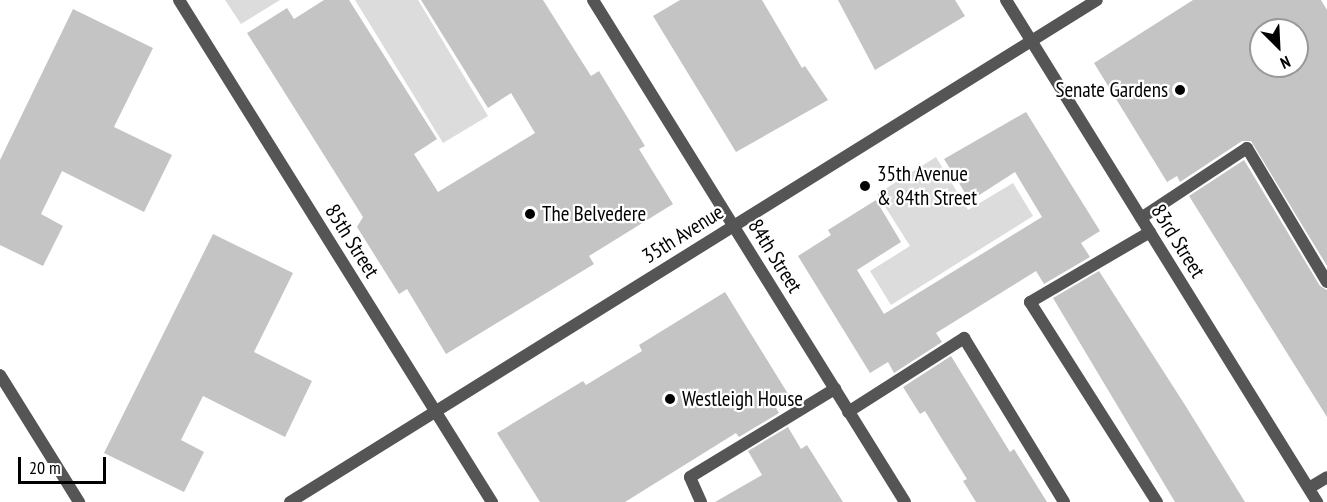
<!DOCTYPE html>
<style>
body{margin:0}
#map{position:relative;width:1327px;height:502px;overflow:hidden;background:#fff;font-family:"PT Sans Narrow",sans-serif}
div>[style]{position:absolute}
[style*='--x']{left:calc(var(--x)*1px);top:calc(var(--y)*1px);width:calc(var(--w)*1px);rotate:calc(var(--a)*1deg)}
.green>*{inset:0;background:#dcdcdc}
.building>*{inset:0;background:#c4c4c4}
.lane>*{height:12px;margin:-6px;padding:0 6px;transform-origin:6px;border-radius:6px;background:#555}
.street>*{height:12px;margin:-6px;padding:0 6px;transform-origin:6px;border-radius:6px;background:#555}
.dots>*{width:16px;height:16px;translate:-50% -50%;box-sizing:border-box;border:3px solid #fff;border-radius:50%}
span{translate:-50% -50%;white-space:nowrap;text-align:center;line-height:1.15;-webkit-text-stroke:4.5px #fff;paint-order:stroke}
.poi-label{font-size:21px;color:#000}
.right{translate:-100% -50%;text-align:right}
.left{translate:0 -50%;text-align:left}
.street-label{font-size:21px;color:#000}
.north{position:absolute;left:1249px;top:18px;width:60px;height:60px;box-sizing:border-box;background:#fff;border:2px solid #999;border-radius:50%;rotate:156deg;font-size:16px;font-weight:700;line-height:24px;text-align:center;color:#000}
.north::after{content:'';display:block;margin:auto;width:21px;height:27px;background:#000;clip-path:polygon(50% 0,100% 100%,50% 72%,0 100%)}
.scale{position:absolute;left:18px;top:457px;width:88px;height:27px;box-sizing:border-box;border:3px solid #000;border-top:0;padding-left:8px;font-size:18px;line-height:21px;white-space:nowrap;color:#000;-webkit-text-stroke:4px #fff;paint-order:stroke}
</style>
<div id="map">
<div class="green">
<div style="clip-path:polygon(225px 0,280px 0,241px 24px)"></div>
<div style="clip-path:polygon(355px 0,418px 0,488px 116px,443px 143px)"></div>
<div style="clip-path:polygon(936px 157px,968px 210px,1013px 183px,1033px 216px,891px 305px,870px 271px,910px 246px,877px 194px)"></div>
</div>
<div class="building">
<div style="clip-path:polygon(324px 0,349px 0,437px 139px,414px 154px,438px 192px,535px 133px,511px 93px,488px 108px,421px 0,543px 0,591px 76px,599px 71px,645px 146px,639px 149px,673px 204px,589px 256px,594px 264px,446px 354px,407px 289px,399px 294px,357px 227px,363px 217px,247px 33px,287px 8px,294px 19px)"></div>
<div style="clip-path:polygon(680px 0,762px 0,802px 68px,805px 66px,828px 100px,736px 152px,653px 16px)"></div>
<div style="clip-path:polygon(838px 0,955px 0,965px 16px,875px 70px)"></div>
<div style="clip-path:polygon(evenodd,1193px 0,1321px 0,1327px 10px,1327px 266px,1251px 141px,1242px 141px,1180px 182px,1177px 176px,1167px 182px,1094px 63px,1193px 0,1261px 30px,1297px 30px,1297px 66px,1261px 66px,1261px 30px)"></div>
<div style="clip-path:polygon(73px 9px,153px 48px,114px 127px,172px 155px,144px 212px,62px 171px,41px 214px,63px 226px,43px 266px,0 245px,0 160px)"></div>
<div style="clip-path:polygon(1026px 112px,1100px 231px,1081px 243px,1090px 257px,1044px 284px,1036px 271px,936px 333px,942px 342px,894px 373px,888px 362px,870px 373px,798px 256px,831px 235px,828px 230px,876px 200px,901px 242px,857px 270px,884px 314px,1042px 217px,1015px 172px,970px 201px,944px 159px)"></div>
<div style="clip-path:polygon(1244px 160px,1320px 286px,1327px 290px,1327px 417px,1189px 196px)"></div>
<div style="clip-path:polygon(213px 234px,293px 273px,254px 352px,312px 381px,285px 437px,203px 396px,181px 440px,204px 452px,184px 492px,104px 453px)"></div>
<div style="clip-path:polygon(1099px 271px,1185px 405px,1245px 502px,1175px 502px,1053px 298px)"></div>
<div style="clip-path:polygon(725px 292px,790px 397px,775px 406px,779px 413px,739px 437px,736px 433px,625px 502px,540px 502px,497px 433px,583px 381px,586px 385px,642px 351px,639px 345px)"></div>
<div style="clip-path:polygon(951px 356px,1010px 452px,1014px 449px,1047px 502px,976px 502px,963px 481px,967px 479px,937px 431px,925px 411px,920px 414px,903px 387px)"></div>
<div style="clip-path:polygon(788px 427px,801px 449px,807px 445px,843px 502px,715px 502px,762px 475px,748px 451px)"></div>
</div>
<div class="lane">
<div style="--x:1141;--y:218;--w:127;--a:-33.4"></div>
<div style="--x:1247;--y:148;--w:156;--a:59.2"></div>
<div style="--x:1150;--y:232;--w:139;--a:149.7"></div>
<div style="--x:1030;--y:302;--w:237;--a:57.6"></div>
<div style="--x:848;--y:412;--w:138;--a:-32.5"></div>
<div style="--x:964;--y:338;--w:192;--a:58.6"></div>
<div style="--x:1309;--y:488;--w:21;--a:-31"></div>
<div style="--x:701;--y:502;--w:27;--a:-114"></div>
<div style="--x:690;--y:477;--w:170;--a:-31.3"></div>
</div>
<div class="street">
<div style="--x:179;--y:0;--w:592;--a:58.06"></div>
<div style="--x:593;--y:0;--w:591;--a:58.14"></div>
<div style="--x:1006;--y:0;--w:591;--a:58.22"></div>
<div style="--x:0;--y:375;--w:150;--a:58.1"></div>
<div style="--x:290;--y:502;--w:950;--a:-31.88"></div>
</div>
<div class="dots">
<div style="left:1180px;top:90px;background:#000"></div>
<div style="left:865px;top:186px;background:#000"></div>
<div style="left:530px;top:214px;background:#000"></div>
<div style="left:670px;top:399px;background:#000"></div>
</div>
<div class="poi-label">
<span class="right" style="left:1168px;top:90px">Senate Gardens</span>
<span class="left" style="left:877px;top:186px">35th Avenue<br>&amp; 84th Street</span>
<span class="left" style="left:542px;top:214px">The Belvedere</span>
<span class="left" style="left:682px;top:399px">Westleigh House</span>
</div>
<div class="street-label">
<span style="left:683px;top:234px;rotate:-32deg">35th Avenue</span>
<span style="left:352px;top:241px;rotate:58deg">85th Street</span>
<span style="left:1178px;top:241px;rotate:58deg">83rd Street</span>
<span style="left:775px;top:256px;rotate:58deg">84th Street</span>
</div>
<div class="north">N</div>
<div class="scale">20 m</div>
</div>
